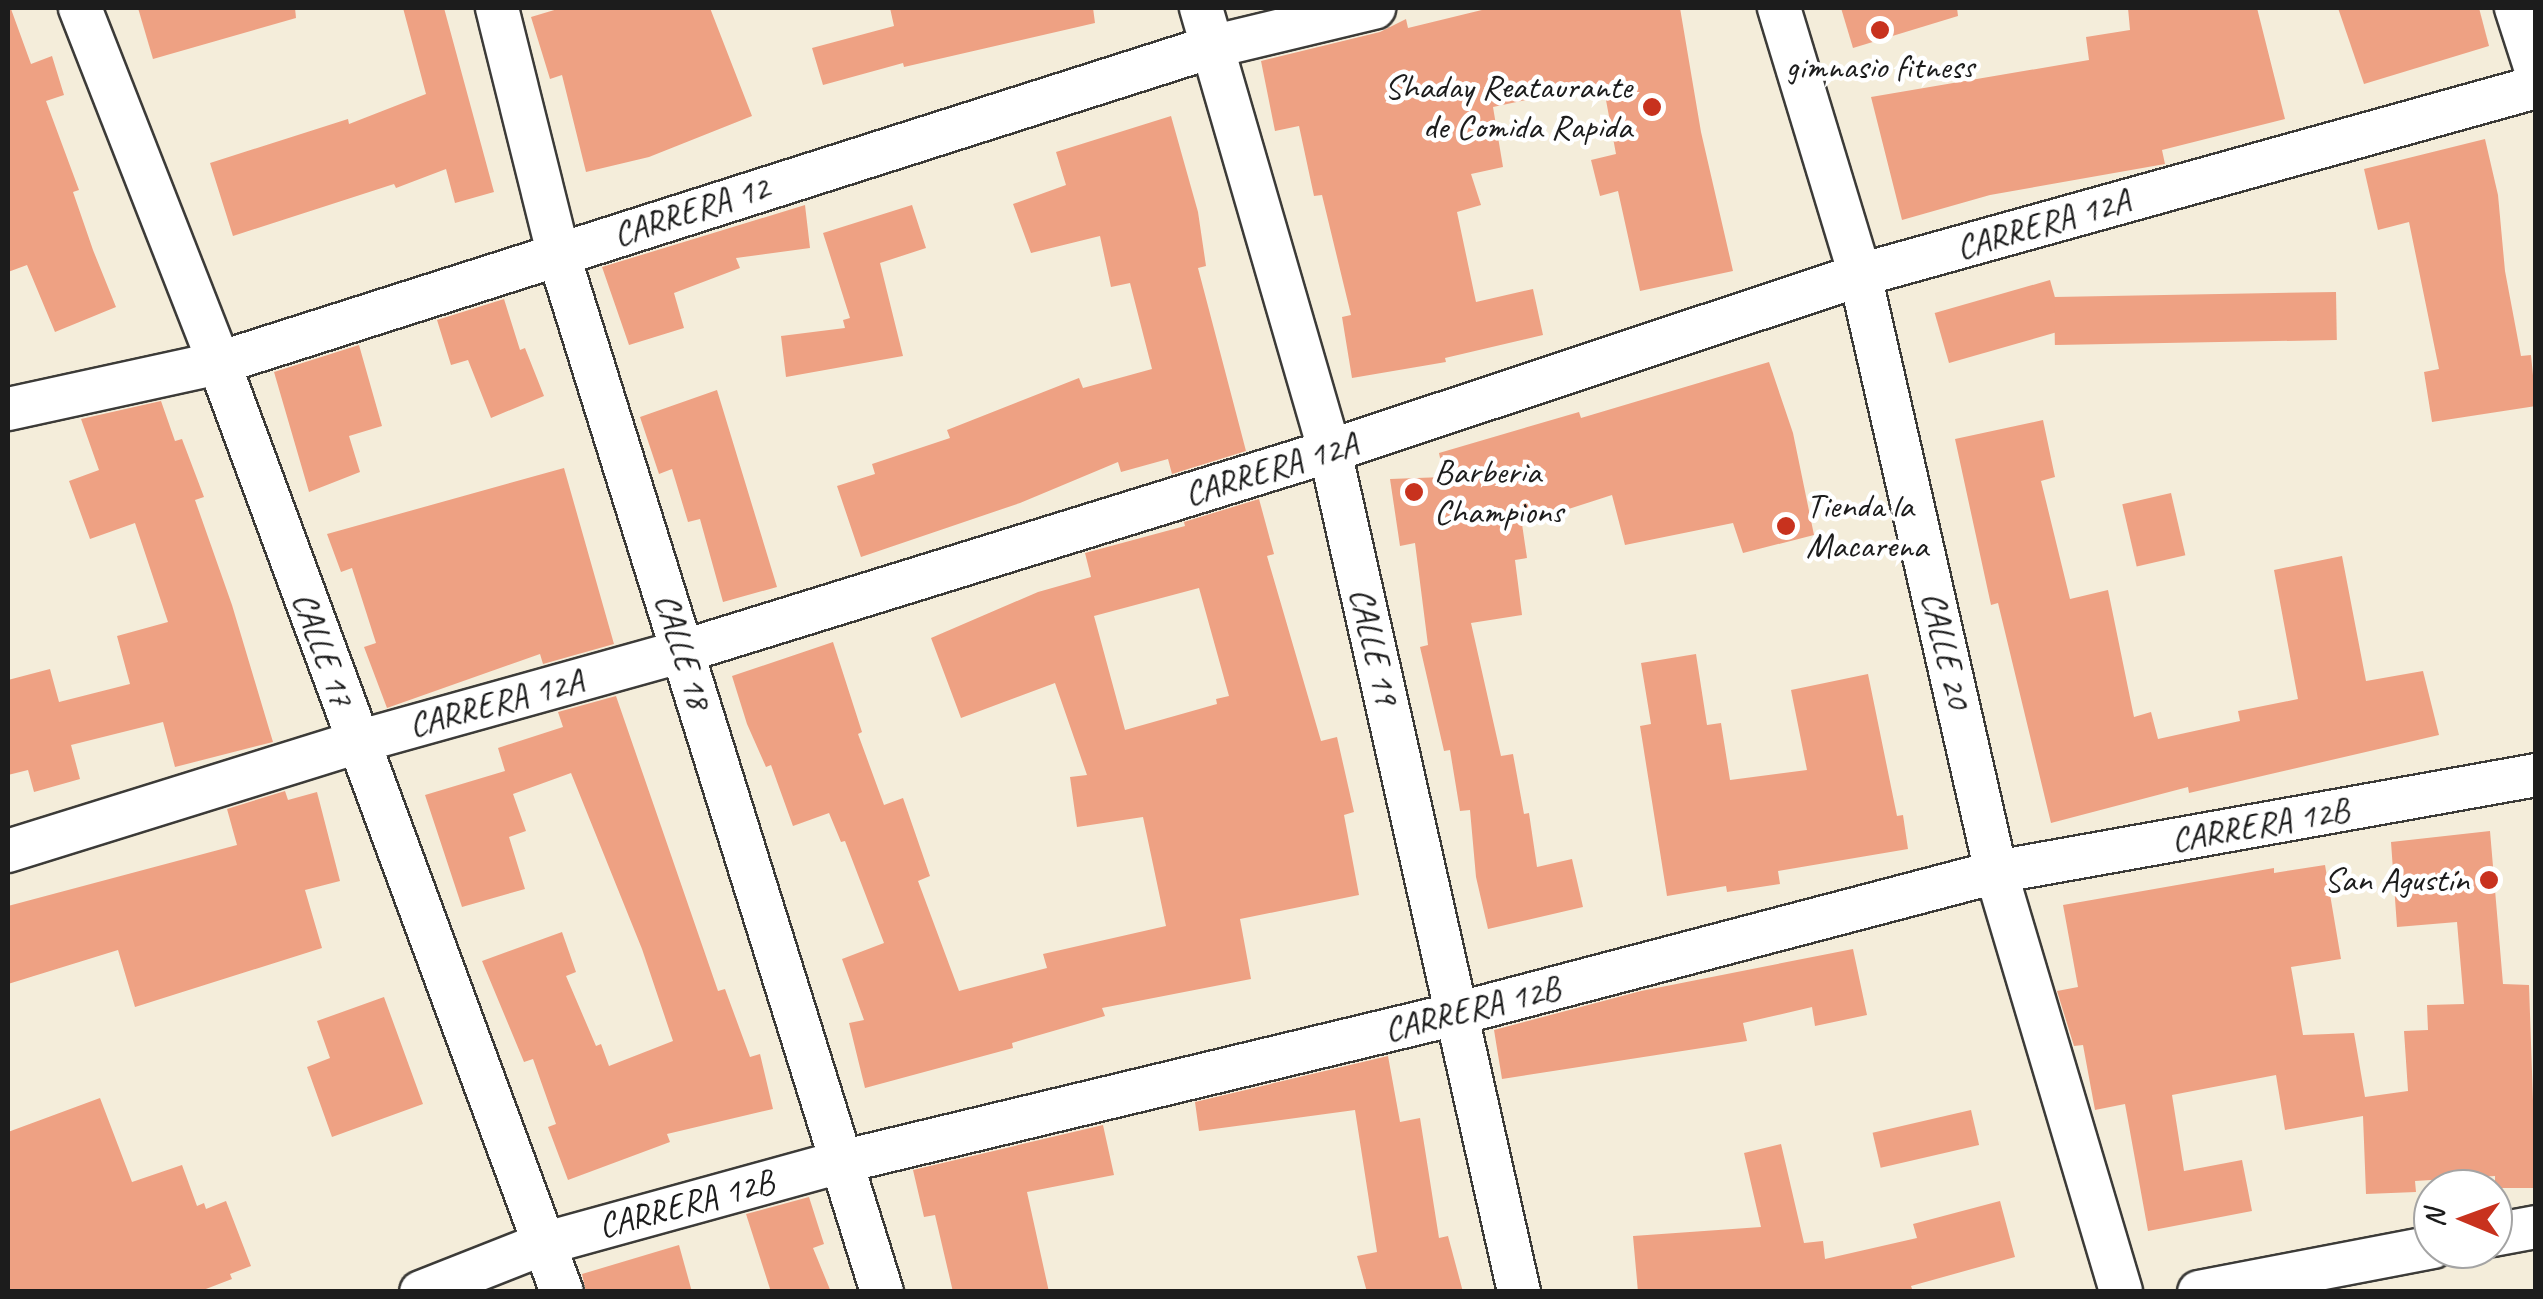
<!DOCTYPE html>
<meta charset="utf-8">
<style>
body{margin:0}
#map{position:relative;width:2543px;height:1299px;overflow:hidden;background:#f4edda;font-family:Caveat,sans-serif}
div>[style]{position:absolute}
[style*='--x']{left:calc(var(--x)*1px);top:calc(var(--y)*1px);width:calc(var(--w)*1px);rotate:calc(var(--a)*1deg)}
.building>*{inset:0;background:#eea183;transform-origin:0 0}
.roads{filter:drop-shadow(2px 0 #3c3b38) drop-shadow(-2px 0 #3c3b38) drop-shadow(0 2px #3c3b38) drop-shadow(0 -2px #3c3b38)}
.minor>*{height:42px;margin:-21px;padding:0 21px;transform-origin:21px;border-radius:21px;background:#fff}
.dots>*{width:28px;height:28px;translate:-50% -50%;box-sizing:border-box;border:5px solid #fff;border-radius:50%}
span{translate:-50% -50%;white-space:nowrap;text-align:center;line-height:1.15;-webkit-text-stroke:9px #fff;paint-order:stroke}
.poi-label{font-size:35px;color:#1c1c1c}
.right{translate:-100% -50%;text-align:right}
.left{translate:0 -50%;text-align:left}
.street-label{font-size:35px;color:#1c1c1c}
.frame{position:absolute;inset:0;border:10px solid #1c1c1c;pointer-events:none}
.north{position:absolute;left:2413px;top:1169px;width:100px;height:100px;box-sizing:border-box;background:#fff;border:2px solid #a4a4a4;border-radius:50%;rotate:271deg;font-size:28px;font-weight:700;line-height:40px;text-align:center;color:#1c1c1c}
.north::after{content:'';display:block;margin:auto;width:35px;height:45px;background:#c8321e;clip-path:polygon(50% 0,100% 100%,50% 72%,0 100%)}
</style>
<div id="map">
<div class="building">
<div style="clip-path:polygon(138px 8px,295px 8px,296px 18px,153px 59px)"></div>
<div style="clip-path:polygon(403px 8px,444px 8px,494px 192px,455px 203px,446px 169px,396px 188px,394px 184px,233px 236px,210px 163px,348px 119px,349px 124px,426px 94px)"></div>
<div style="clip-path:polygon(561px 8px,710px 8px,752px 116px,649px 157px,586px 172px,562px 75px,550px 79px,531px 17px)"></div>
<div style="clip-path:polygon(890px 8px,1093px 8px,1095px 23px,904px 67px,903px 63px,823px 85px,812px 48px,894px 26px)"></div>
<div style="clip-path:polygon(1490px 8px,1680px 8px,1701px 132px,1733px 271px,1640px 291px,1618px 191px,1600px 196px,1591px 160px,1616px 154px,1603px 84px,1493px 107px,1503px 167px,1471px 174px,1481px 205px,1457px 212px,1476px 302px,1533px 289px,1543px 335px,1445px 358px,1446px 362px,1352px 378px,1342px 317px,1351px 315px,1322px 195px,1314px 196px,1299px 126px,1275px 131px,1261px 61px,1380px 32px,1406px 19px,1408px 28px)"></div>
<div style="clip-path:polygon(1841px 8px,1957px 8px,1958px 16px,1853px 48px)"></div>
<div style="clip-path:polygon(2128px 8px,2257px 8px,2285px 119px,2162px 150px,2165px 164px,1990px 195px,1902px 220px,1871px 97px,2089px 60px,2086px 37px,2130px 30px)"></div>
<div style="clip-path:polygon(2338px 8px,2479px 8px,2489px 46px,2364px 84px)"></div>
<div style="clip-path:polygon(11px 9px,31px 64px,52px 56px,64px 95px,46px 101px,79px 190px,73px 192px,93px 250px,116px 307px,55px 332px,27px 265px,8px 272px,8px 10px)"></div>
<div style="clip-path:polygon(1171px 116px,1198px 212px,1206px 266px,1198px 268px,1246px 451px,1172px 474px,1168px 459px,1121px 472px,1118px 462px,1020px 503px,861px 557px,837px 486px,875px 474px,872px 464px,950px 438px,947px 430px,1079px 378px,1083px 388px,1152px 369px,1130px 283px,1111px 287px,1100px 236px,1031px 253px,1013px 204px,1066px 185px,1056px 152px)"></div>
<div style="clip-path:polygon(2485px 139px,2498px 195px,2505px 271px,2521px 356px,2531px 355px,2536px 406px,2432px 422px,2424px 372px,2439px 369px,2409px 222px,2378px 230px,2364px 169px)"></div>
<div style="clip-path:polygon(805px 205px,810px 248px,736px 258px,740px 268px,674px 293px,684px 328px,629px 345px,602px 267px)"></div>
<div style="clip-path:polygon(912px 205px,926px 248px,880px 263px,903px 356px,786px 377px,781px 336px,845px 328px,843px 320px,850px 318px,823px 233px)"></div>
<div style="left:2050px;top:280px;width:52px;height:120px;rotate:74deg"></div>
<div style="left:2336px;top:292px;width:48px;height:282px;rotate:89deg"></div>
<div style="clip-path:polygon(504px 299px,520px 350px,525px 348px,544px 396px,491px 418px,468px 360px,451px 365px,437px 320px)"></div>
<div style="clip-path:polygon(359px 345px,382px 426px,349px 436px,360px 472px,309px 492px,274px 372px)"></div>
<div style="clip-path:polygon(1769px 362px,1793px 433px,1814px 535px,1743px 553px,1733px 523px,1625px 545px,1612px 495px,1522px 524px,1527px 558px,1515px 560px,1522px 615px,1471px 623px,1501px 756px,1513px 754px,1524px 814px,1529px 813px,1537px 867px,1572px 859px,1583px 907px,1488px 929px,1476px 877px,1470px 810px,1460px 811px,1450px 750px,1444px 751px,1420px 647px,1428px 645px,1415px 543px,1400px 546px,1390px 479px,1444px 477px,1439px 453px,1579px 412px,1581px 418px)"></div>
<div style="clip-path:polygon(717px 390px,777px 587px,723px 602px,700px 519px,688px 522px,672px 469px,659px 474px,640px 417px)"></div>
<div style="clip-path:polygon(161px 401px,175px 441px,182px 439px,204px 497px,195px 500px,232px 605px,273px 742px,175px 767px,163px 722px,71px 745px,80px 779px,34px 792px,28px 770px,8px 775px,8px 680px,50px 669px,59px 702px,130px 684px,117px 636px,168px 622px,135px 523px,90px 539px,69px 481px,99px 470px,81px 419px)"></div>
<div style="clip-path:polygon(2043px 420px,2055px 477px,2041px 481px,2070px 599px,2108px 590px,2134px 717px,2151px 712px,2158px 739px,2240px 721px,2238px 711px,2298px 699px,2274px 570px,2342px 556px,2366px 681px,2423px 671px,2439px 735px,2189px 793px,2188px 787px,2051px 823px,1998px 603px,1991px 605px,1955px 439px)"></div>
<div style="clip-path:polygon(564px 468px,614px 644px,543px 664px,540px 654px,387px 708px,364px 647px,376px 643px,352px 568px,341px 572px,327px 534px)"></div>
<div style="left:2171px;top:493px;width:64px;height:50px;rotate:77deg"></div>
<div style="clip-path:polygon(evenodd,1259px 499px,1274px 554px,1267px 556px,1321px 741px,1337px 737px,1354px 812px,1344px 815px,1359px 895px,1240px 919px,1251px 979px,1102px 1008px,1105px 1016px,1012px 1043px,1013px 1048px,865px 1088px,849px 1023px,864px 1020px,842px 959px,884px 943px,845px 841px,841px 842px,829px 813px,793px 826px,771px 765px,766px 767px,747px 724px,732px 676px,833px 642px,862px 732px,858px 734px,884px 805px,903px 798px,930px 876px,918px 881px,959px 991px,1047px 968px,1043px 954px,1166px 926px,1143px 817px,1077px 827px,1070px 777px,1087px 775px,1055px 683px,961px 718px,931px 638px,1038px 592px,1091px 577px,1085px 553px,1185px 526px,1184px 522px,1259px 499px,1199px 588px,1229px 696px,1216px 699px,1217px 704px,1125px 730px,1094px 616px,1199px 588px)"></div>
<div style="clip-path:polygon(1696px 654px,1707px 725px,1721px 723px,1730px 780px,1807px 770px,1791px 690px,1868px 674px,1897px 816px,1903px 815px,1908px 849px,1778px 871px,1780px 884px,1727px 892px,1726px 886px,1667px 896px,1640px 726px,1651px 724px,1641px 663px)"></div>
<div style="clip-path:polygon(616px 696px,718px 991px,725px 989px,750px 1057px,760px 1054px,773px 1109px,667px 1134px,670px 1142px,568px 1180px,548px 1127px,556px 1124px,533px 1059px,524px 1062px,482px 961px,562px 932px,576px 972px,566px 976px,596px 1046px,601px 1044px,609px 1066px,673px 1041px,642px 949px,571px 773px,513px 794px,526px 831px,509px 837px,525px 889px,462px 907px,425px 795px,505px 771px,498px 748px,563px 727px,558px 712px)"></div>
<div style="clip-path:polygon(285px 791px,288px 800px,317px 792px,340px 881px,305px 890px,322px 948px,135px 1007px,118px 950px,8px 984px,8px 906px,237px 845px,227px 809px)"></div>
<div style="clip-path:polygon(2490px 831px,2503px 984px,2529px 985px,2536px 1188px,2495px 1188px,2495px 1176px,2415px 1181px,2416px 1192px,2366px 1194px,2363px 1116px,2285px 1130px,2276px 1075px,2172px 1095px,2184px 1171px,2242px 1160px,2252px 1211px,2148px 1231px,2125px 1104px,2095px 1110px,2083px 1045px,2074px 1046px,2057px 991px,2078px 987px,2063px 905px,2274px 868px,2274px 873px,2325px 865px,2341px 959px,2291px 967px,2303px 1035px,2354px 1033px,2365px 1097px,2408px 1091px,2404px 1031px,2428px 1030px,2427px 1005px,2464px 1004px,2457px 922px,2397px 927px,2391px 842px)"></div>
<div style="clip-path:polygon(1853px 949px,1867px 1015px,1815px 1026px,1812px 1007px,1743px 1023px,1747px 1041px,1502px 1079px,1494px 1030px,1641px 991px)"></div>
<div style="clip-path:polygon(384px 997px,423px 1104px,332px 1137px,307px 1067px,330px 1058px,317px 1021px)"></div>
<div style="clip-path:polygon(1388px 1056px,1400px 1122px,1420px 1118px,1439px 1238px,1448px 1236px,1463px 1292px,1367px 1292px,1357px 1256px,1377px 1252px,1355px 1110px,1199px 1131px,1195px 1102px)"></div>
<div style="clip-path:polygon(100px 1098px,132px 1182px,182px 1165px,197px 1206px,204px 1203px,206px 1209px,226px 1201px,251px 1266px,230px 1274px,232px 1279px,198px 1292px,8px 1292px,8px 1132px)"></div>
<div style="left:1971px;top:1110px;width:36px;height:101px;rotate:77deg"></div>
<div style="clip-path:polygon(1103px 1125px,1114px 1175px,1027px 1192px,1049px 1292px,953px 1292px,935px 1215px,924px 1217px,913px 1170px)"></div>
<div style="clip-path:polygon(1781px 1144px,1804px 1243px,1823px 1241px,1825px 1259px,1917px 1238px,1913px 1224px,2000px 1201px,2015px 1257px,1911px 1286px,1913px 1292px,1638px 1292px,1633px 1236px,1761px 1227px,1744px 1153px)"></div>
<div style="clip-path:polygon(809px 1197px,824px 1244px,813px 1248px,831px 1292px,771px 1292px,746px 1214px)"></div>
<div style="clip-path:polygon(679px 1245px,692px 1292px,586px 1292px,582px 1274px)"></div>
</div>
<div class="roads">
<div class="minor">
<div style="--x:80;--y:8;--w:381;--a:68.6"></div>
<div style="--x:219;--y:363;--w:990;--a:69.74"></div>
<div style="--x:497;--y:8;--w:252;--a:76"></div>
<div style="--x:558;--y:253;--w:1088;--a:72.68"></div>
<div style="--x:1201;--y:8;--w:461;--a:73.8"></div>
<div style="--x:1330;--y:451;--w:862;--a:77.33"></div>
<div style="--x:1779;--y:8;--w:279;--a:73.1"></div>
<div style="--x:1860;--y:275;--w:612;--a:77.17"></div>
<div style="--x:1996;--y:872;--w:438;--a:73.4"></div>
<div style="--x:2516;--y:8;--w:65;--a:72.1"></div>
<div style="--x:8;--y:409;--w:216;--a:-12.3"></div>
<div style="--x:219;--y:363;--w:1041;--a:-17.67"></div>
<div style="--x:1211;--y:47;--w:168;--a:-13.5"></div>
<div style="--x:8;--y:851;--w:366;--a:-17.3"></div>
<div style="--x:357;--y:742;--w:339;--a:-15.6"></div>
<div style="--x:684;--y:651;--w:676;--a:-17.2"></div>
<div style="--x:1330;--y:451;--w:558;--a:-18.37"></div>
<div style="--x:1860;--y:275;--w:702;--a:-15.54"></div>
<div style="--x:2493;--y:1235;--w:44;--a:-10.5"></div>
<div style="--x:421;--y:1292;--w:131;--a:-21.5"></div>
<div style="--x:543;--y:1244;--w:309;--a:-15.4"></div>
<div style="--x:841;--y:1162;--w:633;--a:-13.53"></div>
<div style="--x:1456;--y:1014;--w:558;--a:-14.73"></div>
<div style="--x:1996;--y:872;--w:549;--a:-10.18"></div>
<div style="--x:2199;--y:1292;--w:238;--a:-10.9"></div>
</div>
</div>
<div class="dots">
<div style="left:1880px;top:30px;background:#c8321e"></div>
<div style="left:1652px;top:107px;background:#c8321e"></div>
<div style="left:1414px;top:492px;background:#c8321e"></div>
<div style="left:1786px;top:526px;background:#c8321e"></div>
<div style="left:2489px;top:880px;background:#c8321e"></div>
</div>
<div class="poi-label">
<span style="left:1880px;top:67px">gimnasio fitness</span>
<span class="right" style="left:1632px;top:107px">Shaday Reataurante<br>de Comida Rapida</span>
<span class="left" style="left:1434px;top:492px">Barberia<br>Champions</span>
<span class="left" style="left:1806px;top:526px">Tienda la<br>Macarena</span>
<span class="right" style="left:2469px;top:880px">San Agustín</span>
</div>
<div class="street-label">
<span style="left:691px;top:211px;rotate:-18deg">CARRERA 12</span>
<span style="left:2043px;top:224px;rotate:-16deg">CARRERA 12A</span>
<span style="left:1271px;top:469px;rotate:-17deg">CARRERA 12A</span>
<span style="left:1374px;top:646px;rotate:77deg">CALLE 19</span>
<span style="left:323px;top:649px;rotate:70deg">CALLE 17</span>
<span style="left:1946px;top:650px;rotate:77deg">CALLE 20</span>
<span style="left:683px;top:651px;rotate:73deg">CALLE 18</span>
<span style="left:496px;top:703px;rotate:-15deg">CARRERA 12A</span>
<span style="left:2260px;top:825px;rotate:-10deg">CARRERA 12B</span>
<span style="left:1472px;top:1009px;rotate:-14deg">CARRERA 12B</span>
<span style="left:686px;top:1204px;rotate:-15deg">CARRERA 12B</span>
</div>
<div class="frame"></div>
<div class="north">N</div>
</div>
